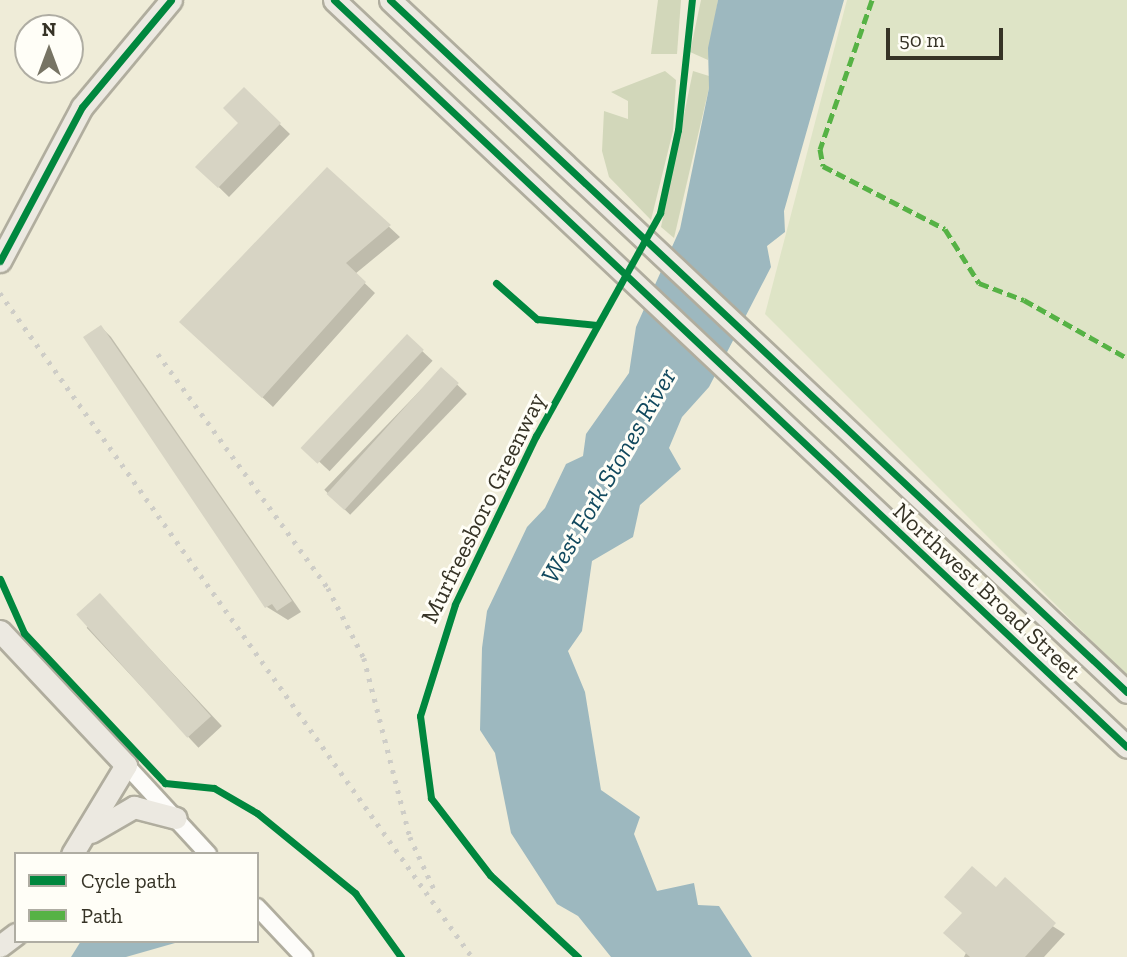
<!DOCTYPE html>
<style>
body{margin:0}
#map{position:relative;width:1127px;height:957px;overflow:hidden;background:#efecd8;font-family:"Zilla Slab",serif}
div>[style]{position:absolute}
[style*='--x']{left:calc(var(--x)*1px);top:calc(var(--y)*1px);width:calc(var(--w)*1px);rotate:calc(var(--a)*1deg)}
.green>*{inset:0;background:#dee4c6}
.forest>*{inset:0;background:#d2d7ba}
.water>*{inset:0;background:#9db8bf}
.shadow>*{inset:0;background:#0003;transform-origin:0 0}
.building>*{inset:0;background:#d7d4c4;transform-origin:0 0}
.roads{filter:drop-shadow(2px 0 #b0ad9e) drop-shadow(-2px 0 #b0ad9e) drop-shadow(0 2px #b0ad9e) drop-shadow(0 -2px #b0ad9e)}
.minor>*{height:16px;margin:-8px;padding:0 8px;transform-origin:8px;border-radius:8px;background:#fdfcf9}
.major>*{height:21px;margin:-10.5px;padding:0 10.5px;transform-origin:10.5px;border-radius:10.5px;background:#ece9e1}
.rail>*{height:4.5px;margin-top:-2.25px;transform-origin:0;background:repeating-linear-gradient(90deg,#cecdc7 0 3.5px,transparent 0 10.5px)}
.quiet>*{height:5px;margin-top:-2.5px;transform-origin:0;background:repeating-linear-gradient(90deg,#56b245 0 10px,transparent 0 15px)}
.cycleway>*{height:7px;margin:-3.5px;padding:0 3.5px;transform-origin:3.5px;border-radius:3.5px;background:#00873e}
span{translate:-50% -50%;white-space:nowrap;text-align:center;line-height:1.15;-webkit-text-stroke:6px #fffef7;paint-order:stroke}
.street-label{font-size:24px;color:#363326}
.water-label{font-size:26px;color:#12495e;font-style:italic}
.legend{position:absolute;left:14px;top:852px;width:245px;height:91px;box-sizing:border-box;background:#fffef7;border:2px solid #afada3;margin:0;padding:9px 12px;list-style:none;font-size:21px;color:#363326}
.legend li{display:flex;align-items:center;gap:14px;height:35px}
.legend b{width:35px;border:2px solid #afada3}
.north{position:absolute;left:14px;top:14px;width:70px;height:70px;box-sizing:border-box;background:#fffef7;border:2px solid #afada3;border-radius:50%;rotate:0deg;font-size:19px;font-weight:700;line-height:28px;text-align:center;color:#363326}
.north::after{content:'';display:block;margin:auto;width:24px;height:32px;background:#777464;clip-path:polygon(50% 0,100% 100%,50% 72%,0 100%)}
.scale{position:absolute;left:886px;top:28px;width:117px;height:32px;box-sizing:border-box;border:4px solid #363326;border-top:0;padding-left:9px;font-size:21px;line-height:24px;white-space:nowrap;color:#363326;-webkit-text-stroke:5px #fffef7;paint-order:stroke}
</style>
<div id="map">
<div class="green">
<div style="clip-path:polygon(847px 0,1127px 0,1127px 676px,765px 314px)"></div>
</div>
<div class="forest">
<div style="clip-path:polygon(658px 0,681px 0,677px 54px,651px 54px)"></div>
<div style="clip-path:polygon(701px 0,718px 0,708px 60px,690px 52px)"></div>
<div style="clip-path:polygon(665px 71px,676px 80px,673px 131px,651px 220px,609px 177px,602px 151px,604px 111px,628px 119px,628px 101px,611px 92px)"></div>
<div style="clip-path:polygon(693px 71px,709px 76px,709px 88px,674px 238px,661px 227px)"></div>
</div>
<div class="water">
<div style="clip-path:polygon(718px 0,844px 0,784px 211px,785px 232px,767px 246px,771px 267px,709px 387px,682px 417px,669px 448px,681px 469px,640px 505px,633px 537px,592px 561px,582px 631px,568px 651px,585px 692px,601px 790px,640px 817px,634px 834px,657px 891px,694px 883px,698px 905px,719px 906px,752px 957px,611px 957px,578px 916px,557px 904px,511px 833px,495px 753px,480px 730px,482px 648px,487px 611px,527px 527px,545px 508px,566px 464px,583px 456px,586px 434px,629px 373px,636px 327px,680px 229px,709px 88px,708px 48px)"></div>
<div style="clip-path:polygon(81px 941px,182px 941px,126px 957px,71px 957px)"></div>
</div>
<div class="shadow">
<div style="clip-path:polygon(244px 90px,290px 134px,229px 197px,198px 167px,240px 123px)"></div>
<div style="clip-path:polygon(327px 169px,400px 237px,355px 274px,375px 293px,273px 407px,191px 332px)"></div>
<div style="clip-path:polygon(101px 327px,111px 337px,301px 612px,288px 620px,267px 607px)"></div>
<div style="left:407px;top:337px;width:35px;height:151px;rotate:43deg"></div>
<div style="left:441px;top:369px;width:36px;height:168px;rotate:44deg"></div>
<div style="left:110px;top:606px;width:164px;height:32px;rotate:47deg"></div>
<div style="clip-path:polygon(996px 890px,1065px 934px,1044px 957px,964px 957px)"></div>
</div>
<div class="building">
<div style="clip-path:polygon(244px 87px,281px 123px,218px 188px,195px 167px,238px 123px,223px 108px)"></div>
<div style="clip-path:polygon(327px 167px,391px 225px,346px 263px,366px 282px,262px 398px,179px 322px)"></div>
<div style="clip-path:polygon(101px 325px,292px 601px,277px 611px,272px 604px,265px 608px,83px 337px)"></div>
<div style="left:407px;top:334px;width:23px;height:156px;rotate:43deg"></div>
<div style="left:441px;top:367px;width:24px;height:171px;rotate:42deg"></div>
<div style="left:100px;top:593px;width:166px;height:32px;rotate:48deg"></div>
<div style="clip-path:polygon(972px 866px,996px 887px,1005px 877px,1056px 923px,1025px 957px,970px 957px,943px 933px,962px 913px,944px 897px)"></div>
</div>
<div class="roads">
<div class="minor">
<div style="--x:126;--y:765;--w:121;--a:47.3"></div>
<div style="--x:257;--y:907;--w:69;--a:46.8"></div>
</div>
<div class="major">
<div style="--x:334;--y:0;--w:1089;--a:43.29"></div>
<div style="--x:390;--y:0;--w:1011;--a:43.2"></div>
<div style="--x:0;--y:261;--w:174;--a:-62"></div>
<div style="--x:82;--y:107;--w:139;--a:-50.2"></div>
<div style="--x:0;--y:631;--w:184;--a:46.8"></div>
<div style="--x:126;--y:765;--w:104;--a:121.2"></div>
<div style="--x:91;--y:832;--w:50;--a:-30.2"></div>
<div style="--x:134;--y:807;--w:43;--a:14.7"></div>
<div style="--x:0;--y:946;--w:20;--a:-37"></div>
</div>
</div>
<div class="rail">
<div style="--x:0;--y:293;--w:815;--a:54.59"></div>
<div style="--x:158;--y:354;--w:289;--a:54"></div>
<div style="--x:328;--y:588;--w:79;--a:62.8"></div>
<div style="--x:364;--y:658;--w:185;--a:75.6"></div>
<div style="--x:410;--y:837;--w:60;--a:65.2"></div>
</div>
<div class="quiet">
<div style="--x:872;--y:0;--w:158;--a:109.2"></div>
<div style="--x:820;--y:149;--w:17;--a:80"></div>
<div style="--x:823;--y:166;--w:137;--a:27.3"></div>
<div style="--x:945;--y:229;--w:64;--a:57.8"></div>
<div style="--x:979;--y:283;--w:48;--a:20.7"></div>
<div style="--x:1024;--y:300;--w:118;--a:29.4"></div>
</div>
<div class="cycleway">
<div style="--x:334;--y:0;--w:1089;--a:43.29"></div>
<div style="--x:390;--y:0;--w:1011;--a:43.2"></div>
<div style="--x:0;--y:261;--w:174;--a:-62"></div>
<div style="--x:82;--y:107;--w:139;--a:-50.2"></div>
<div style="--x:496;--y:283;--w:55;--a:41.3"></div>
<div style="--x:537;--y:319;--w:60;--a:5.7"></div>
<div style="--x:0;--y:579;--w:59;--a:66"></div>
<div style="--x:24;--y:633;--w:206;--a:46.8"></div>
<div style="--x:165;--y:783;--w:49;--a:5.8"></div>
<div style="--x:214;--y:788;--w:50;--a:30.2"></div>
<div style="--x:257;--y:813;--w:127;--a:39.2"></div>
<div style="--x:355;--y:893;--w:79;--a:54.3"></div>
<div style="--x:578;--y:957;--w:120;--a:-137"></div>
<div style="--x:490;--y:875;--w:97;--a:-127.5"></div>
<div style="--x:431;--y:798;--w:83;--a:-97.6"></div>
<div style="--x:420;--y:716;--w:117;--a:-72.6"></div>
<div style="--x:455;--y:604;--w:187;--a:-64.3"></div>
<div style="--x:536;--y:436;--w:255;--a:-60.9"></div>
<div style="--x:660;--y:213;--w:85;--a:-77.8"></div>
<div style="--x:678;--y:130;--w:131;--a:-83.9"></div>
</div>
<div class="street-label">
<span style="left:483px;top:508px;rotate:-64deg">Murfreesboro Greenway</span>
<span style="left:987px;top:591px;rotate:43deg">Northwest Broad Street</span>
</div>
<div class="water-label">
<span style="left:609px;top:476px;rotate:-60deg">West Fork Stones River</span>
</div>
<ul class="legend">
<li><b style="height:9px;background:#00873e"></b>Cycle path</li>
<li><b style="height:9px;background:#56b245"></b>Path</li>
</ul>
<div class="north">N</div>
<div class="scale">50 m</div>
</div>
